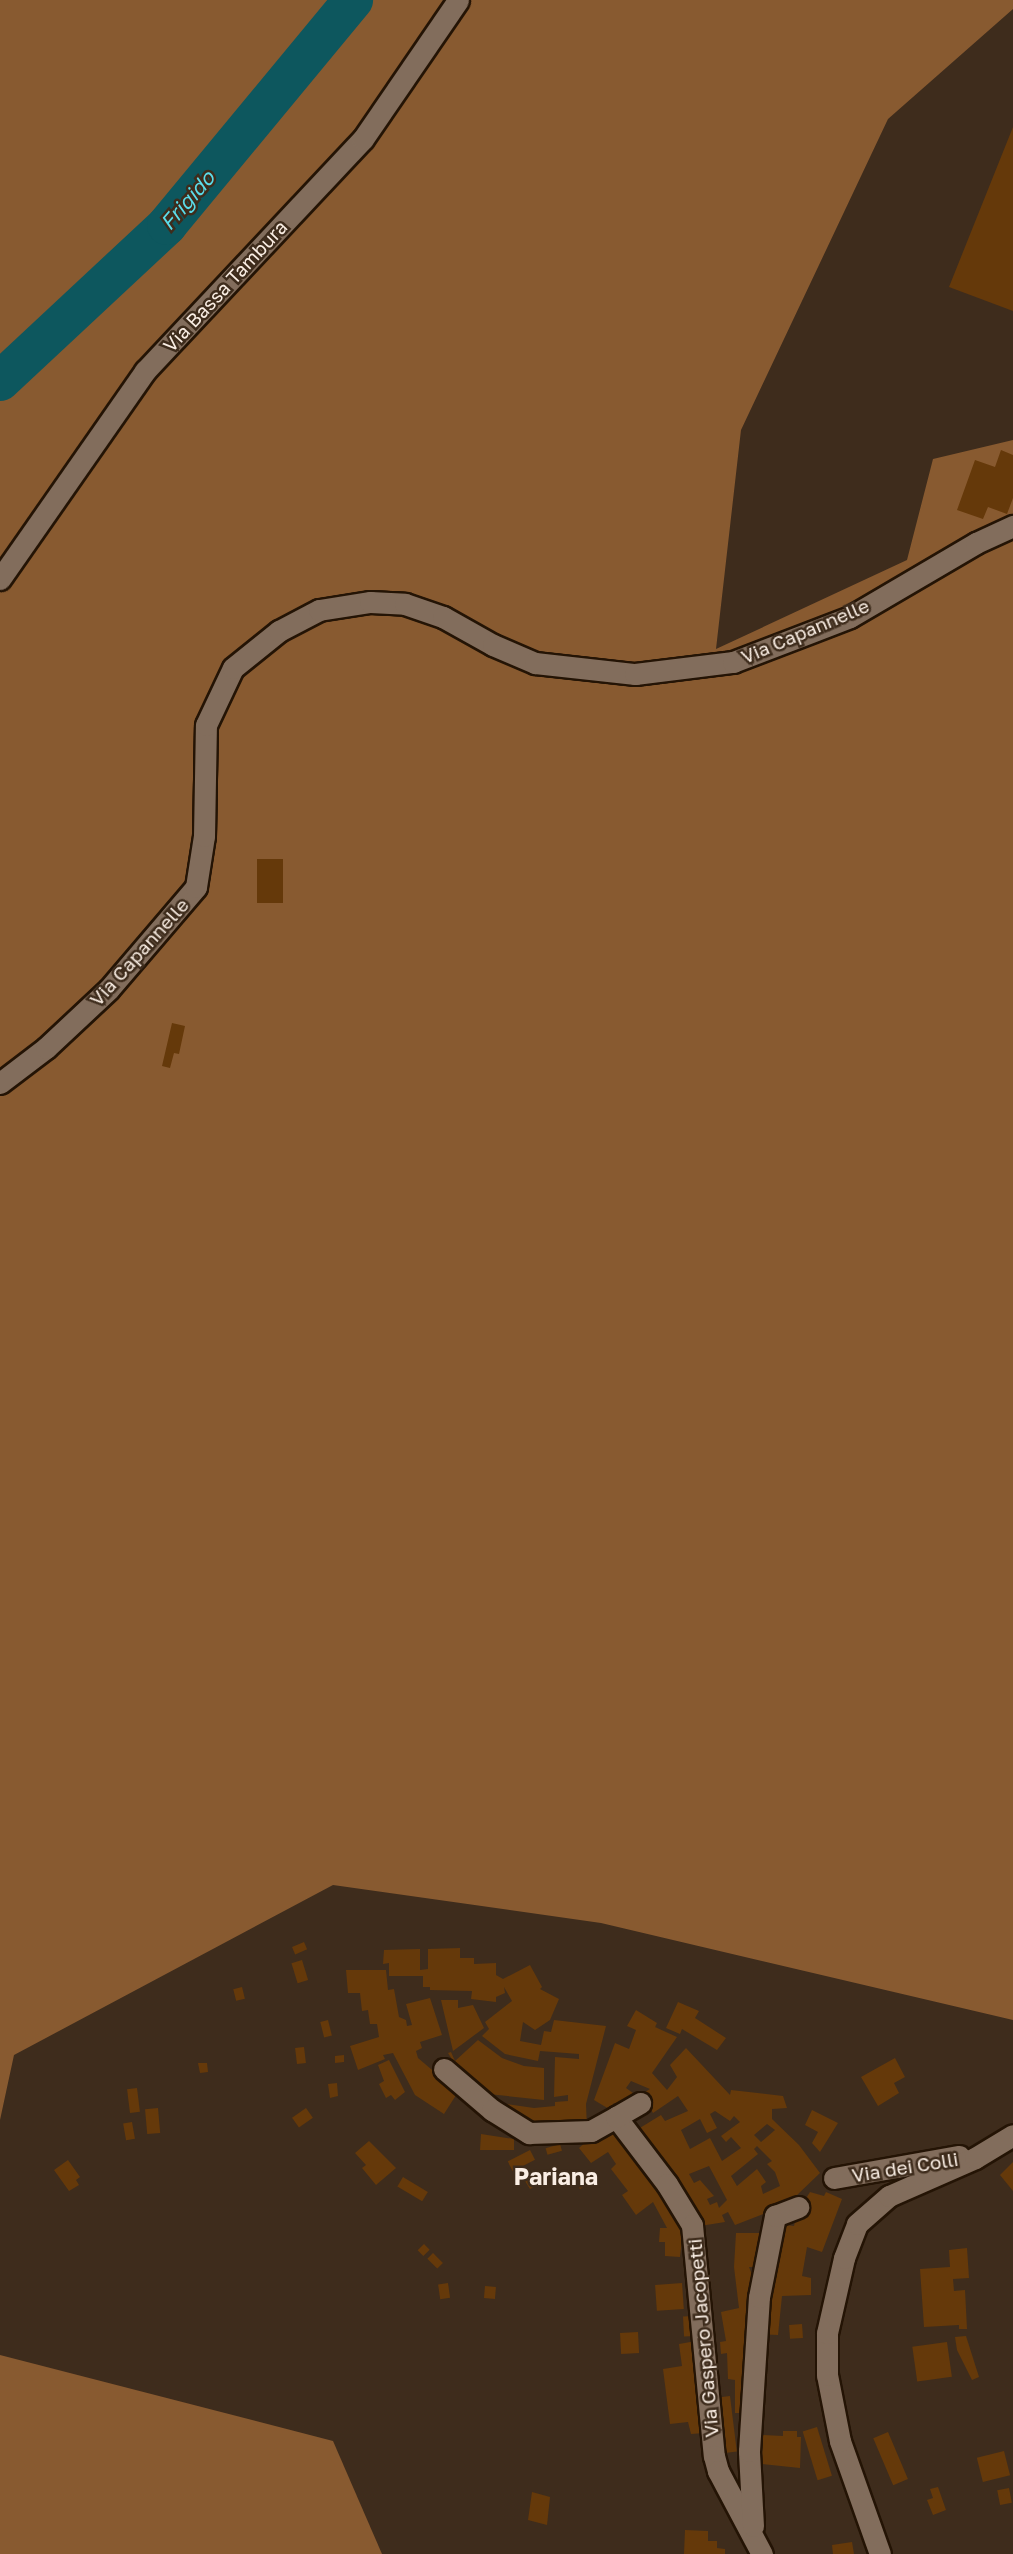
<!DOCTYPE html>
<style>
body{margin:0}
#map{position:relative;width:1013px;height:2554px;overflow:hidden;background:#3e2c1c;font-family:"Golos Text",sans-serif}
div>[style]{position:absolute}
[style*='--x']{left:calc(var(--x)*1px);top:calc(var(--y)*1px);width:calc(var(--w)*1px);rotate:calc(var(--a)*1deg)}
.forest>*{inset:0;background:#885a30}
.river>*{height:40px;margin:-20px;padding:0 20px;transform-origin:20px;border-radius:20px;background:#0d575e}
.building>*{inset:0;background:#65390a;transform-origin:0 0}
.roads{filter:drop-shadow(2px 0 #241405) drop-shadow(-2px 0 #241405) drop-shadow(0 2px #241405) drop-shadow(0 -2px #241405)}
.minor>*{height:21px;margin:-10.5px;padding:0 10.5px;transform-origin:10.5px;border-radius:10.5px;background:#826d5c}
span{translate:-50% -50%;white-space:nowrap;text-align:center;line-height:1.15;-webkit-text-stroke:5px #3e2c1c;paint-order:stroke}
.street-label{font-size:19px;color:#faeee4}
.water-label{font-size:21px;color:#5adcea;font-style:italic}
.quarter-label{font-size:23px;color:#faeee4;font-weight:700}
</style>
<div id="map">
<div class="forest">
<div style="clip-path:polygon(0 0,1013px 0,1013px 9px,888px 119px,741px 430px,716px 649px,907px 560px,933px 459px,1013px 440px,1013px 2020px,601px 1923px,333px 1885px,14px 2055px,0 2120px)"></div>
<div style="clip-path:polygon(0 2355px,333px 2441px,382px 2554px,0 2554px)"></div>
</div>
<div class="river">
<div style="--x:0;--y:381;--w:229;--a:-43"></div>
<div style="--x:167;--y:225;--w:292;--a:-50.4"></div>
</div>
<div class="building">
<div style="clip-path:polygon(1013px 127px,1013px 311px,949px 287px)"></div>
<div style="clip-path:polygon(1001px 450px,1013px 455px,1013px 498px,1007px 514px,988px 507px,983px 519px,957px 510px,975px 460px,995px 467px)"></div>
<div style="left:257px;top:859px;width:26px;height:44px"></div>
<div style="clip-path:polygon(172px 1023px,185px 1026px,179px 1054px,174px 1053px,170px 1068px,162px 1066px)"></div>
<div style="left:304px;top:1942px;width:8px;height:13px;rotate:67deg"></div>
<div style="clip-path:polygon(460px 1948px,460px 1958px,474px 1958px,474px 1964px,496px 1963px,496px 1975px,503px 1979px,530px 1965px,542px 1987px,540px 1989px,559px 1999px,550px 2020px,535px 2030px,523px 2022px,520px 2041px,541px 2045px,544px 2031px,551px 2032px,554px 2020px,606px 2026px,586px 2104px,587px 2129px,533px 2132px,502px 2114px,506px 2104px,534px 2108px,555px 2106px,555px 2102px,568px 2101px,568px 2095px,554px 2097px,555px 2057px,579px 2059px,579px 2054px,540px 2051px,538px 2061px,505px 2054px,482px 2036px,489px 2029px,485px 2022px,512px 2001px,504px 1987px,505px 1993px,496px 1997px,496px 2002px,471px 1999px,472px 1991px,430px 1990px,430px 1987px,423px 1987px,423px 1976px,389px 1976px,389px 1963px,383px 1964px,384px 1950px,420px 1949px,420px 1970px,428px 1969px,428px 1949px)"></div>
<div style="left:302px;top:1960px;width:21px;height:11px;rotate:73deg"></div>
<div style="clip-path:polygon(346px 1970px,386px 1970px,388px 1990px,394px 1989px,399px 2017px,406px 2020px,407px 2026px,412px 2025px,406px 2004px,430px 1998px,442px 2035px,420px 2042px,422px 2048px,416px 2051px,418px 2058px,458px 2092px,444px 2114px,415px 2095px,393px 2053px,383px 2055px,385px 2059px,358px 2070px,350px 2046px,379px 2037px,377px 2024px,370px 2024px,368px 2010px,362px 2011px,360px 1993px,348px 1993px)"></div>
<div style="left:242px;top:1987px;width:12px;height:9px;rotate:76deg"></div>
<div style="clip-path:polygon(441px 2000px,458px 2000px,458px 2008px,473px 2005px,484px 2028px,453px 2051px)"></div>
<div style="clip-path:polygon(678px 2002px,699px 2011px,695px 2018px,726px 2038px,717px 2050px,682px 2029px,680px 2034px,666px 2028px)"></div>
<div style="clip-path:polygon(evenodd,636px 2010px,657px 2023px,655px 2027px,677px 2037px,652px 2073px,667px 2090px,677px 2077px,670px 2065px,686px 2048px,730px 2095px,731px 2090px,783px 2096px,787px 2108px,772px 2109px,772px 2119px,799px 2145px,820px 2173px,795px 2197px,797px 2201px,735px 2225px,728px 2212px,722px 2215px,725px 2222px,700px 2226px,635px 2131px,661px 2115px,665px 2121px,688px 2111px,678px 2096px,653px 2113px,642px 2094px,650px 2089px,631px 2081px,626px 2088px,633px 2093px,619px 2107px,614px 2103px,609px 2109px,594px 2100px,615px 2043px,629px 2049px,636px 2030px,627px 2026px,636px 2010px,715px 2111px,730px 2121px,734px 2116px,740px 2122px,721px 2136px,726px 2142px,731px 2137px,741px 2148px,722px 2161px,710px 2138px,690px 2149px,681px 2130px,700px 2119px,707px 2133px,717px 2128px,710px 2114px,715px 2111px,636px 2010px,767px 2124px,775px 2130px,761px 2142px,754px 2135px,767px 2124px,636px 2010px,757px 2146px,772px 2161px,767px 2164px,775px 2172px,780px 2186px,763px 2194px,761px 2186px,766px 2182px,757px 2169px,737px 2186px,731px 2176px,758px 2154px,754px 2149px,757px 2146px,636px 2010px,709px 2166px,727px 2200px,719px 2208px,717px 2202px,710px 2205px,707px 2199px,714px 2196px,700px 2180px,694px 2183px,689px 2174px,709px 2166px)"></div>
<div style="left:328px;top:2020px;width:16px;height:8px;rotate:76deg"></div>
<div style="clip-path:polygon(478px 2040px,502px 2058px,524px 2066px,544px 2068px,544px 2100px,488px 2094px,462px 2075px,448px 2053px,451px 2052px,455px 2061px)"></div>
<div style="left:304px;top:2047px;width:16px;height:9px;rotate:83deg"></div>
<div style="clip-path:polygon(344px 2055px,344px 2062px,335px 2063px,335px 2056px)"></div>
<div style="clip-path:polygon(895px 2058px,905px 2077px,894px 2083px,899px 2093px,878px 2106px,861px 2077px)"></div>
<div style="clip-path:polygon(389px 2060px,405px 2092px,395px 2100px,391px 2095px,386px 2098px,379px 2084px,384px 2081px,378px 2065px)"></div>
<div style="clip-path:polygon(198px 2063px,207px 2063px,208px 2072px,200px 2073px)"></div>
<div style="clip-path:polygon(337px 2083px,338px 2096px,330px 2098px,328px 2084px)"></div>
<div style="left:137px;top:2088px;width:24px;height:10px;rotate:83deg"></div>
<div style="left:158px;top:2108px;width:25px;height:13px;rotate:85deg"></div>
<div style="left:306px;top:2108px;width:12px;height:17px;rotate:55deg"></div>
<div style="clip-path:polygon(812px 2110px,838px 2123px,820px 2152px,812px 2143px,818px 2132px,805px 2125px)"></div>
<div style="clip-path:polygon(609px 2121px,684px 2222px,680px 2257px,665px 2256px,665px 2242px,659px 2242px,660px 2228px,667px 2228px,653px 2202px,636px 2215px,622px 2195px,628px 2191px,611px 2169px,616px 2164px,608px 2152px,591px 2163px,579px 2148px)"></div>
<div style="left:132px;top:2122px;width:17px;height:9px;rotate:80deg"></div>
<div style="clip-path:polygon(481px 2134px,514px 2139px,514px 2150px,480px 2150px)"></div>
<div style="clip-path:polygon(369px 2141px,396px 2168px,376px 2185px,362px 2168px,366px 2165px,355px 2153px)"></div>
<div style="left:560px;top:2144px;width:7px;height:15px;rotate:74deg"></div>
<div style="left:530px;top:2150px;width:11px;height:25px;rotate:63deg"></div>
<div style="clip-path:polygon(68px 2160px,80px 2177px,76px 2180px,79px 2185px,69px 2191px,54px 2170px)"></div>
<div style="clip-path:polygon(1013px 2162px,1013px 2191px,1000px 2175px)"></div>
<div style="clip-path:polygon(586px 2176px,590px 2183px,580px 2189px,576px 2183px)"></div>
<div style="left:403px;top:2177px;width:29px;height:11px;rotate:31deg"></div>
<div style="clip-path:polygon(530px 2177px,536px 2186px,530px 2189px,525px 2181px)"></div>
<div style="clip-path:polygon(810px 2192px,824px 2196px,826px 2192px,842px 2199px,822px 2252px,807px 2247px,802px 2276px,811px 2278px,811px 2295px,782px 2296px,778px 2335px,759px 2334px,778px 2224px,794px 2226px,797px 2213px)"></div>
<div style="clip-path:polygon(736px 2233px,765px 2233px,760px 2267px,749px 2267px,751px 2272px,760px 2272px,754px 2312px,747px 2313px,749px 2413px,735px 2413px,735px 2380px,728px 2379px,727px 2353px,721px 2354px,720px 2342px,726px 2341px,721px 2312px,739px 2308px,734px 2267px)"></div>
<div style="left:424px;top:2244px;width:8px;height:9px;rotate:45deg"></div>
<div style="clip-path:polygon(967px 2248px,969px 2278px,953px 2279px,954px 2291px,965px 2290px,967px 2329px,959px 2329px,959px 2325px,924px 2327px,920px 2269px,950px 2267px,949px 2250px)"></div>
<div style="left:433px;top:2253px;width:14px;height:8px;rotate:45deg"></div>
<div style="left:448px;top:2283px;width:15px;height:10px;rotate:82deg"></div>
<div style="left:682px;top:2283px;width:26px;height:27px;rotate:86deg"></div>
<div style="left:485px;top:2286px;width:11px;height:12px;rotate:5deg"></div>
<div style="left:694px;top:2316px;width:20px;height:11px;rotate:87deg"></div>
<div style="left:802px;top:2324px;width:14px;height:13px;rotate:86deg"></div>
<div style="left:638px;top:2332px;width:21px;height:18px;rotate:87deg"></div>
<div style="clip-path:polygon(966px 2336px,979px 2377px,972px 2380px,957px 2350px,955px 2337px)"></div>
<div style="clip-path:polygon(696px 2341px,704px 2433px,691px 2434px,688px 2422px,670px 2424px,663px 2369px,682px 2366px,679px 2344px)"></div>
<div style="left:947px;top:2342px;width:35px;height:35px;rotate:82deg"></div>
<div style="left:730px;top:2396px;width:56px;height:16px;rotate:83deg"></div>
<div style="left:817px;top:2427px;width:51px;height:15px;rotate:73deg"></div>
<div style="clip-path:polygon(783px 2431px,797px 2431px,797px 2437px,801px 2437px,800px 2468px,762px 2464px,763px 2435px,783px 2436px)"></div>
<div style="left:888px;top:2432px;width:51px;height:16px;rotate:67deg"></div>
<div style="left:1004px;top:2451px;width:25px;height:28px;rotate:76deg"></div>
<div style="clip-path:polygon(938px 2487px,946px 2510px,933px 2515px,927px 2500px,933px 2498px,930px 2489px)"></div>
<div style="left:1009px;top:2488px;width:15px;height:12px;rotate:79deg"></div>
<div style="clip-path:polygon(532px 2492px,550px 2497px,547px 2525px,528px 2520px)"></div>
<div style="clip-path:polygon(685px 2530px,708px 2531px,708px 2541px,717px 2541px,717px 2548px,725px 2549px,725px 2554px,684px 2554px)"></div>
<div style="clip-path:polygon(852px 2542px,854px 2554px,833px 2554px,832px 2545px)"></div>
</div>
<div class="roads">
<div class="minor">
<div style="--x:0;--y:579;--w:254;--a:-55.1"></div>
<div style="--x:145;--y:371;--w:318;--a:-46.8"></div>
<div style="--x:363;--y:139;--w:168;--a:-55.6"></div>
<div style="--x:0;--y:1083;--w:58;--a:-37.3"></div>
<div style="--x:46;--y:1048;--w:86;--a:-43.1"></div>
<div style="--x:109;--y:989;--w:134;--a:-49.5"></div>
<div style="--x:196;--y:887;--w:52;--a:-81.1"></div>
<div style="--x:204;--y:836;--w:111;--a:-89"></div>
<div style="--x:206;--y:725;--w:63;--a:-64.7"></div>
<div style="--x:233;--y:668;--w:59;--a:-38.8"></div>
<div style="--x:279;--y:631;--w:45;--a:-27.7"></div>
<div style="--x:319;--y:610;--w:52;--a:-8.9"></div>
<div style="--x:370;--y:602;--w:35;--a:3"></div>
<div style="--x:405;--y:604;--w:40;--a:18.9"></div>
<div style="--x:443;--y:617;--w:57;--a:29.2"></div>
<div style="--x:493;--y:645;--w:46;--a:23.2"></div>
<div style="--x:535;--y:663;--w:101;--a:6.3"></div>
<div style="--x:635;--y:674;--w:99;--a:-7"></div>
<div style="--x:733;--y:662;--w:125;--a:-21"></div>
<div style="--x:850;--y:617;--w:146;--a:-30.4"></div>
<div style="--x:976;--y:543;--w:41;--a:-24.7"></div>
<div style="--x:444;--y:2069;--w:63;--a:40.5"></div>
<div style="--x:492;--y:2110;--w:44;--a:31.9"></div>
<div style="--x:529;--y:2133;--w:62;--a:-1.8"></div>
<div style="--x:591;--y:2131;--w:29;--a:-29"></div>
<div style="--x:616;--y:2117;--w:84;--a:52.7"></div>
<div style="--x:667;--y:2184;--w:48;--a:58.6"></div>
<div style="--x:692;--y:2225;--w:232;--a:84.6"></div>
<div style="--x:714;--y:2456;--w:16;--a:75"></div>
<div style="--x:718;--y:2471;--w:94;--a:62.1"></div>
<div style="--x:616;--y:2117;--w:28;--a:-30"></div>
<div style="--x:834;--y:2178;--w:127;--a:-10"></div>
<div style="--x:753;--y:2526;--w:75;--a:-93.1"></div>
<div style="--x:749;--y:2451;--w:154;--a:-86.3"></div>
<div style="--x:759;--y:2297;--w:83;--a:-78.8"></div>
<div style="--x:775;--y:2216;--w:25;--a:-21"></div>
<div style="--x:880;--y:2554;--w:120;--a:-109.5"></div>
<div style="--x:840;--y:2441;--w:67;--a:-101.1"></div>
<div style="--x:827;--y:2375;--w:42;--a:-90"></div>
<div style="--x:827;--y:2333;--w:77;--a:-77.2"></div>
<div style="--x:844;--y:2258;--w:36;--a:-69"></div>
<div style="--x:857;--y:2224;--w:43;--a:-41.2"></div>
<div style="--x:889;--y:2196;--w:94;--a:-23.8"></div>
<div style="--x:975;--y:2158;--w:44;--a:-31.2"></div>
</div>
</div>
<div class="street-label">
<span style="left:225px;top:286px;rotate:-47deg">Via Bassa Tambura</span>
<span style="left:805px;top:631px;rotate:-23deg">Via Capannelle</span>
<span style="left:139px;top:952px;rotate:-48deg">Via Capannelle</span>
<span style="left:905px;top:2167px;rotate:-9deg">Via dei Colli</span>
<span style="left:703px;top:2338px;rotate:-95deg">Via Gaspero Jacopetti</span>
</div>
<div class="water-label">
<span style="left:187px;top:200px;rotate:-49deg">Frigido</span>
</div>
<div class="quarter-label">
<span style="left:556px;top:2176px">Pariana</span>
</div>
</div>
